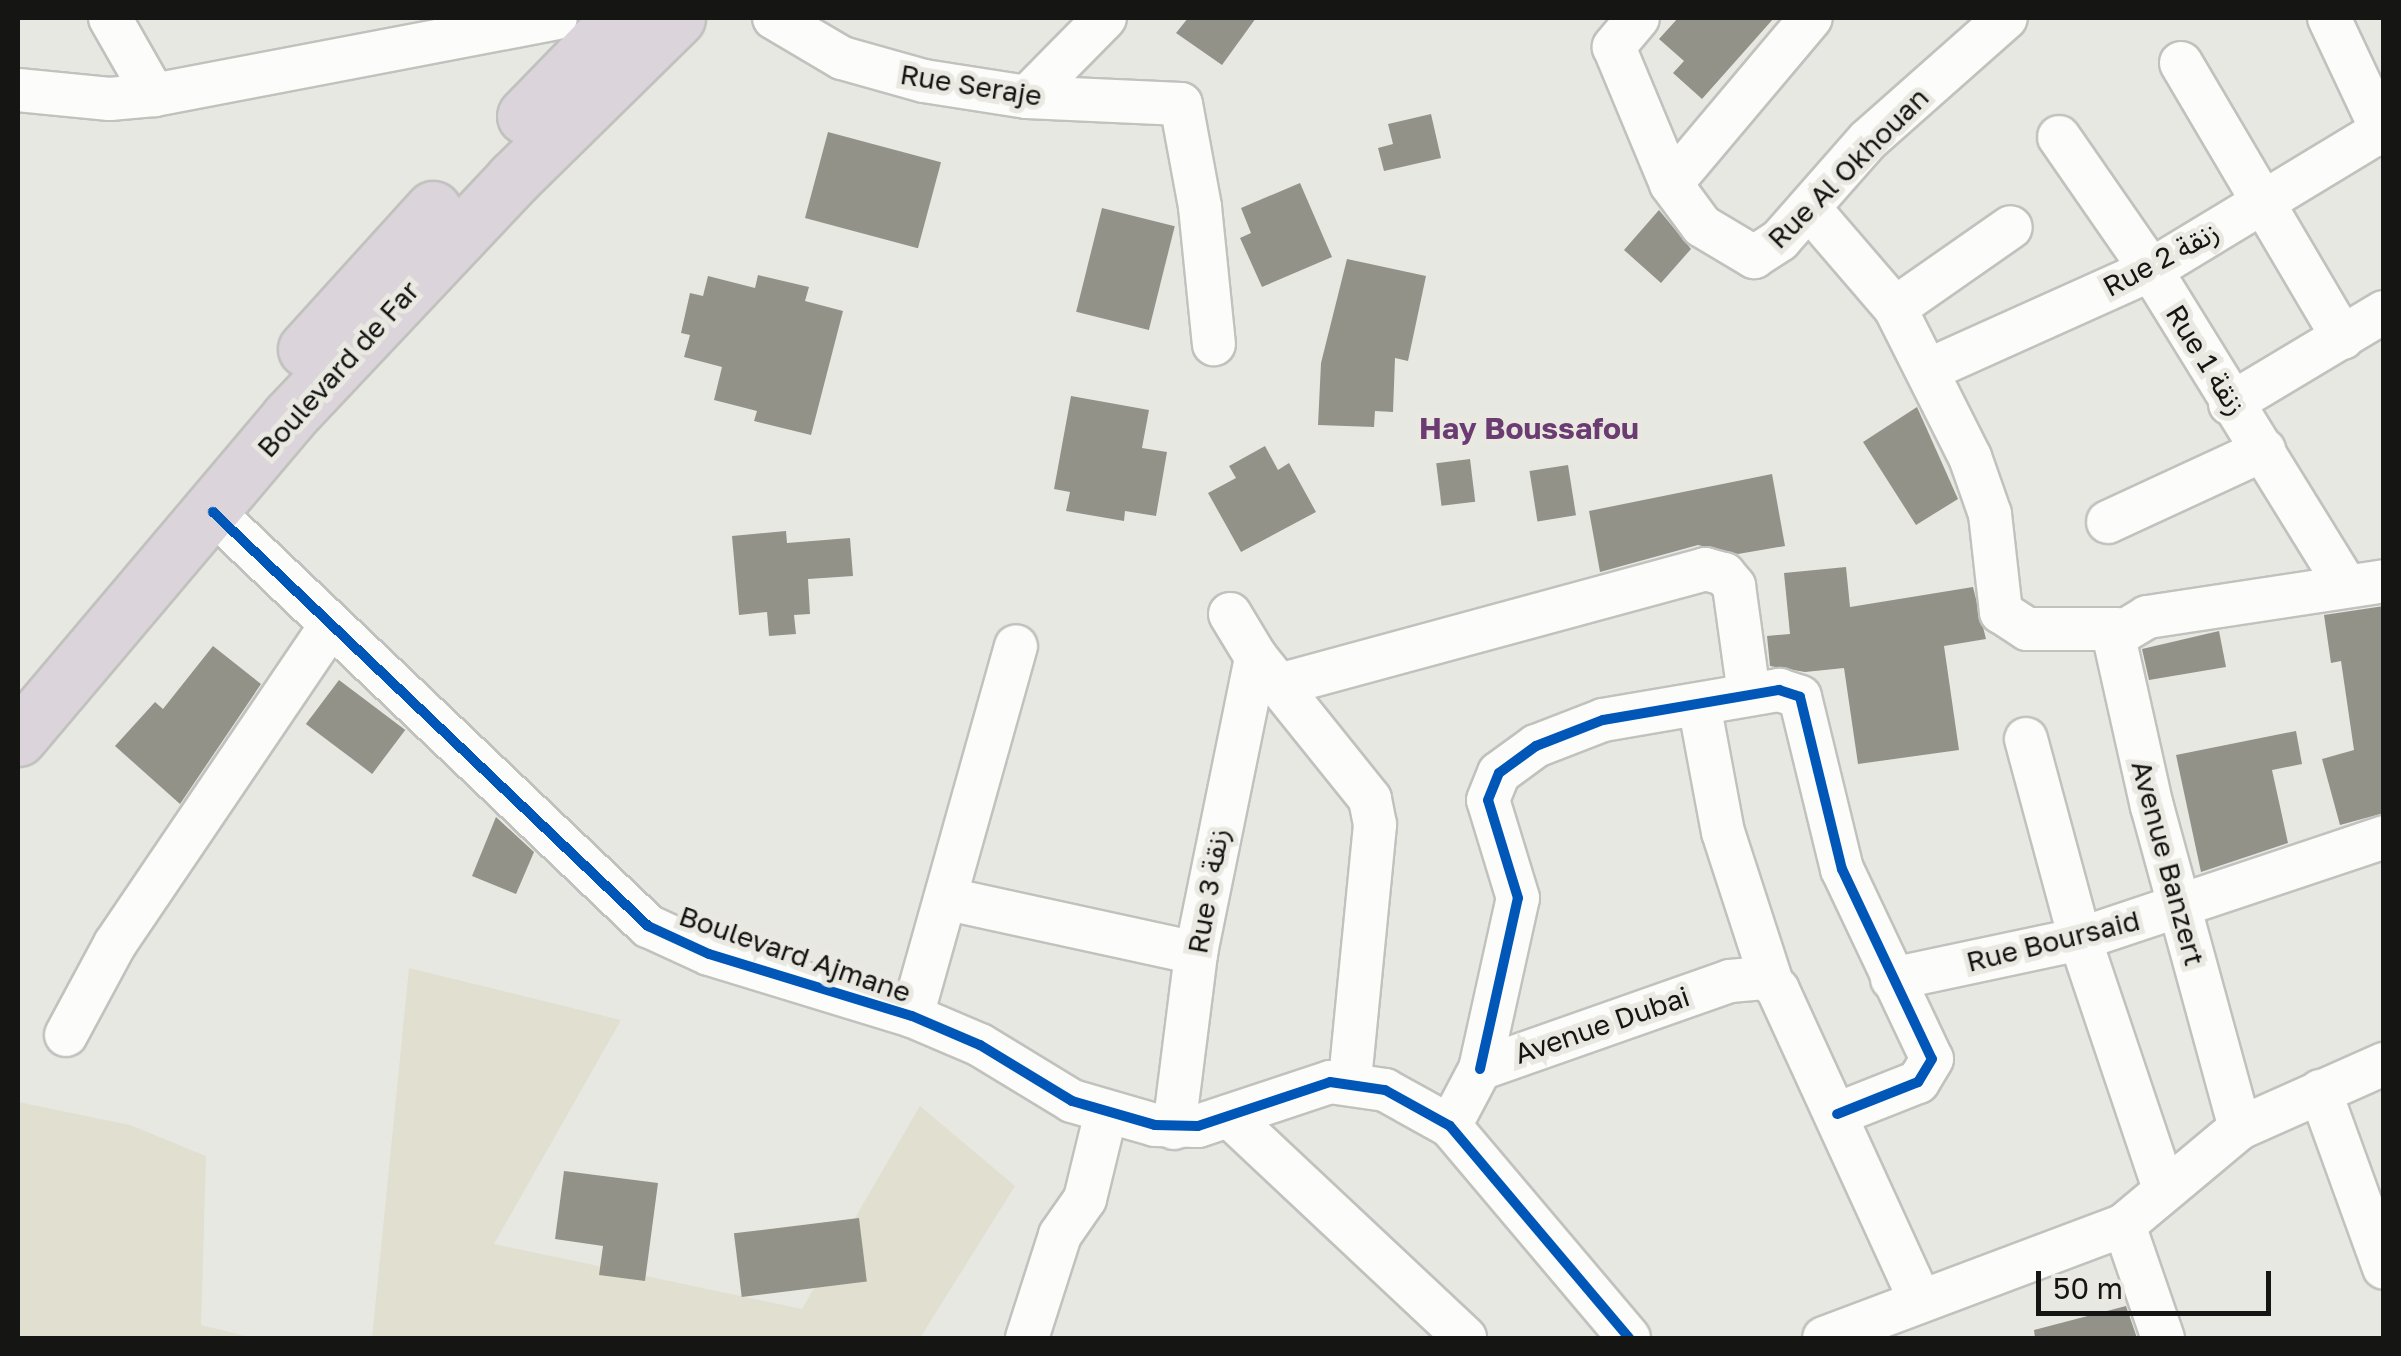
<!DOCTYPE html>
<meta charset="utf-8">
<style>
body{margin:0}
#map{position:relative;width:2401px;height:1356px;overflow:hidden;background:#e8e8e3;font-family:"Golos Text","Noto Sans Arabic",sans-serif}
div>[style]{position:absolute}
[style*='--x']{left:calc(var(--x)*1px);top:calc(var(--y)*1px);width:calc(var(--w)*1px);rotate:calc(var(--a)*1deg)}
.green>*{inset:0;background:#e1dfcf}
.building>*{inset:0;background:#939288;transform-origin:0 0}
.roads{filter:drop-shadow(2px 0 #c1c1be) drop-shadow(-2px 0 #c1c1be) drop-shadow(0 2px #c1c1be) drop-shadow(0 -2px #c1c1be)}
.minor>*{height:42px;margin:-21px;padding:0 21px;transform-origin:21px;border-radius:21px;background:#fcfcfb}
.highway>*{height:55px;margin:-27.5px;padding:0 27.5px;transform-origin:27.5px;border-radius:27.5px;background:#dbd4db}
.cycleway>*{height:10px;margin:-5px;padding:0 5px;transform-origin:5px;border-radius:5px;background:#0057b8}
span{translate:-50% -50%;white-space:nowrap;text-align:center;line-height:1.15;-webkit-text-stroke:10px #e9e9e2;paint-order:stroke}
.street-label{font-size:28px;color:#151513}
.neighbourhood-label{font-size:30px;color:#6a3c71;font-weight:700}
.frame{position:absolute;inset:0;border:20px solid #151513;pointer-events:none}
.scale{position:absolute;left:2036px;top:1271px;width:235px;height:45px;box-sizing:border-box;border:5px solid #151513;border-top:0;padding-left:12px;font-size:30px;line-height:35px;white-space:nowrap;color:#151513;-webkit-text-stroke:8px #e9e9e2;paint-order:stroke}
</style>
<div id="map">
<div class="green">
<div style="clip-path:polygon(409px 968px,621px 1020px,494px 1244px,802px 1309px,920px 1106px,1015px 1186px,920px 1338px,372px 1338px)"></div>
<div style="clip-path:polygon(18px 1102px,130px 1125px,206px 1156px,201px 1325px,254px 1338px,18px 1338px)"></div>
</div>
<div class="building">
<div style="clip-path:polygon(1188px 18px,1256px 18px,1222px 65px,1176px 33px)"></div>
<div style="clip-path:polygon(1678px 18px,1774px 18px,1702px 99px,1673px 73px,1684px 61px,1659px 39px)"></div>
<div style="clip-path:polygon(1431px 114px,1441px 158px,1384px 171px,1378px 148px,1393px 144px,1388px 124px)"></div>
<div style="left:828px;top:132px;width:117px;height:89px;rotate:15deg"></div>
<div style="clip-path:polygon(1300px 183px,1332px 257px,1262px 287px,1240px 238px,1251px 233px,1241px 208px)"></div>
<div style="left:1102px;top:208px;width:75px;height:107px;rotate:14deg"></div>
<div style="clip-path:polygon(1659px 210px,1691px 249px,1661px 283px,1624px 250px)"></div>
<div style="clip-path:polygon(1347px 259px,1426px 276px,1408px 361px,1395px 358px,1393px 412px,1375px 411px,1374px 427px,1318px 425px,1321px 363px)"></div>
<div style="clip-path:polygon(758px 275px,809px 287px,805px 301px,843px 311px,811px 435px,754px 421px,757px 411px,714px 400px,722px 367px,684px 357px,690px 335px,681px 333px,690px 293px,703px 296px,708px 276px,755px 288px)"></div>
<div style="clip-path:polygon(1071px 396px,1149px 410px,1142px 448px,1167px 452px,1156px 516px,1125px 511px,1124px 521px,1066px 511px,1070px 492px,1054px 489px)"></div>
<div style="clip-path:polygon(1917px 407px,1958px 499px,1916px 525px,1863px 442px)"></div>
<div style="clip-path:polygon(1265px 446px,1278px 470px,1289px 463px,1316px 512px,1241px 552px,1208px 493px,1236px 478px,1229px 466px)"></div>
<div style="left:1470px;top:459px;width:43px;height:34px;rotate:83deg"></div>
<div style="left:1568px;top:465px;width:51px;height:39px;rotate:81deg"></div>
<div style="clip-path:polygon(1772px 474px,1785px 546px,1738px 554px,1698px 545px,1600px 572px,1589px 511px)"></div>
<div style="clip-path:polygon(786px 531px,787px 543px,850px 538px,853px 576px,808px 579px,810px 614px,794px 615px,796px 634px,769px 636px,767px 612px,739px 615px,732px 536px)"></div>
<div style="clip-path:polygon(1846px 567px,1850px 607px,1973px 587px,1986px 639px,1944px 646px,1959px 750px,1858px 764px,1844px 668px,1805px 672px,1770px 666px,1767px 636px,1790px 634px,1784px 573px)"></div>
<div style="clip-path:polygon(2384px 606px,2384px 813px,2340px 825px,2322px 759px,2354px 750px,2341px 661px,2331px 663px,2324px 615px)"></div>
<div style="clip-path:polygon(2219px 631px,2226px 667px,2149px 680px,2142px 649px)"></div>
<div style="clip-path:polygon(213px 646px,261px 684px,180px 804px,115px 746px,155px 702px,163px 709px)"></div>
<div style="left:339px;top:680px;width:83px;height:55px;rotate:37deg"></div>
<div style="clip-path:polygon(2296px 731px,2302px 764px,2272px 770px,2288px 843px,2201px 872px,2176px 755px)"></div>
<div style="clip-path:polygon(496px 817px,534px 852px,516px 894px,472px 876px)"></div>
<div style="clip-path:polygon(564px 1171px,658px 1183px,645px 1281px,599px 1275px,603px 1246px,555px 1239px)"></div>
<div style="left:859px;top:1218px;width:64px;height:126px;rotate:83deg"></div>
<div style="clip-path:polygon(2126px 1306px,2137px 1338px,2035px 1338px,2034px 1330px)"></div>
</div>
<div class="roads">
<div class="minor">
<div style="--x:110;--y:18;--w:89;--a:60.3"></div>
<div style="--x:774;--y:18;--w:79;--a:30.5"></div>
<div style="--x:842;--y:58;--w:85;--a:15.7"></div>
<div style="--x:924;--y:81;--w:104;--a:8.8"></div>
<div style="--x:1027;--y:97;--w:154;--a:2.6"></div>
<div style="--x:1181;--y:104;--w:105;--a:79.5"></div>
<div style="--x:1200;--y:207;--w:138;--a:84.2"></div>
<div style="--x:1638;--y:18;--w:38;--a:130"></div>
<div style="--x:1614;--y:47;--w:148;--a:67.4"></div>
<div style="--x:1671;--y:184;--w:52;--a:53.6"></div>
<div style="--x:1702;--y:226;--w:61;--a:30.8"></div>
<div style="--x:1754;--y:257;--w:31;--a:-33"></div>
<div style="--x:1780;--y:240;--w:133;--a:-48.7"></div>
<div style="--x:1868;--y:140;--w:184;--a:-41.5"></div>
<div style="--x:2329;--y:18;--w:129;--a:64.8"></div>
<div style="--x:2181;--y:63;--w:319;--a:59.5"></div>
<div style="--x:18;--y:90;--w:92;--a:5.6"></div>
<div style="--x:110;--y:99;--w:44;--a:-5.2"></div>
<div style="--x:154;--y:95;--w:409;--a:-10.8"></div>
<div style="--x:1027;--y:97;--w:111;--a:-45.4"></div>
<div style="--x:2059;--y:137;--w:162;--a:55.3"></div>
<div style="--x:2151;--y:270;--w:371;--a:58.3"></div>
<div style="--x:1671;--y:184;--w:217;--a:-49.9"></div>
<div style="--x:1809;--y:208;--w:132;--a:49.3"></div>
<div style="--x:1895;--y:308;--w:167;--a:63.3"></div>
<div style="--x:1970;--y:457;--w:60;--a:70.7"></div>
<div style="--x:1990;--y:514;--w:99;--a:83.6"></div>
<div style="--x:2001;--y:612;--w:31;--a:33"></div>
<div style="--x:2027;--y:629;--w:91;--a:0"></div>
<div style="--x:1895;--y:308;--w:141;--a:-34.9"></div>
<div style="--x:1928;--y:370;--w:244;--a:-24.2"></div>
<div style="--x:2151;--y:270;--w:272;--a:-31.2"></div>
<div style="--x:2230;--y:404;--w:179;--a:-30.9"></div>
<div style="--x:213;--y:512;--w:601;--a:43.58"></div>
<div style="--x:648;--y:926;--w:67;--a:24.7"></div>
<div style="--x:709;--y:954;--w:212;--a:17"></div>
<div style="--x:912;--y:1016;--w:74;--a:23.1"></div>
<div style="--x:980;--y:1045;--w:108;--a:31.3"></div>
<div style="--x:1072;--y:1101;--w:86;--a:16.1"></div>
<div style="--x:1155;--y:1125;--w:43;--a:1.3"></div>
<div style="--x:1198;--y:1126;--w:139;--a:-18.4"></div>
<div style="--x:1330;--y:1082;--w:56;--a:8.3"></div>
<div style="--x:1385;--y:1090;--w:74;--a:29"></div>
<div style="--x:1450;--y:1126;--w:277;--a:49.8"></div>
<div style="--x:2108;--y:522;--w:172;--a:-24.8"></div>
<div style="--x:1230;--y:614;--w:50;--a:58.8"></div>
<div style="--x:1256;--y:657;--w:182;--a:51.2"></div>
<div style="--x:1370;--y:799;--w:26;--a:79"></div>
<div style="--x:1375;--y:825;--w:258;--a:95.6"></div>
<div style="--x:1279;--y:685;--w:442;--a:-15.2"></div>
<div style="--x:1705;--y:569;--w:20;--a:15"></div>
<div style="--x:1724;--y:574;--w:16;--a:50"></div>
<div style="--x:1734;--y:586;--w:109;--a:82.1"></div>
<div style="--x:1699;--y:704;--w:130;--a:79.4"></div>
<div style="--x:1723;--y:832;--w:156;--a:72"></div>
<div style="--x:2026;--y:739;--w:207;--a:74.9"></div>
<div style="--x:2080;--y:939;--w:261;--a:71.4"></div>
<div style="--x:948;--y:899;--w:254;--a:12.3"></div>
<div style="--x:1892;--y:979;--w:192;--a:-12"></div>
<div style="--x:2080;--y:939;--w:321;--a:-18.5"></div>
<div style="--x:912;--y:1016;--w:384;--a:-74.3"></div>
<div style="--x:66;--y:1035;--w:103;--a:-61.7"></div>
<div style="--x:115;--y:944;--w:382;--a:-55.9"></div>
<div style="--x:1480;--y:1069;--w:175;--a:-77.5"></div>
<div style="--x:1518;--y:898;--w:102;--a:-107"></div>
<div style="--x:1488;--y:800;--w:29;--a:-68"></div>
<div style="--x:1499;--y:773;--w:46;--a:-36.1"></div>
<div style="--x:1536;--y:746;--w:72;--a:-21.2"></div>
<div style="--x:1603;--y:720;--w:179;--a:-9.7"></div>
<div style="--x:1779;--y:690;--w:22;--a:18"></div>
<div style="--x:1800;--y:697;--w:177;--a:76.3"></div>
<div style="--x:1842;--y:869;--w:210;--a:64.7"></div>
<div style="--x:1932;--y:1059;--w:27;--a:121"></div>
<div style="--x:1918;--y:1082;--w:87;--a:158.4"></div>
<div style="--x:2320;--y:1091;--w:188;--a:70.1"></div>
<div style="--x:1229;--y:1116;--w:324;--a:43.2"></div>
<div style="--x:1450;--y:1126;--w:64;--a:-62.2"></div>
<div style="--x:1480;--y:1069;--w:265;--a:-19.4"></div>
<div style="--x:1730;--y:981;--w:37;--a:-5"></div>
<div style="--x:1767;--y:978;--w:16;--a:47"></div>
<div style="--x:1778;--y:990;--w:339;--a:65.4"></div>
<div style="--x:1174;--y:1128;--w:176;--a:-82.8"></div>
<div style="--x:1196;--y:953;--w:302;--a:-78.5"></div>
<div style="--x:2240;--y:1128;--w:333;--a:-105.3"></div>
<div style="--x:2152;--y:807;--w:174;--a:-102.6"></div>
<div style="--x:2114;--y:637;--w:39;--a:-31"></div>
<div style="--x:2147;--y:617;--w:240;--a:-8.6"></div>
<div style="--x:2124;--y:1225;--w:120;--a:71"></div>
<div style="--x:1027;--y:1338;--w:108;--a:-72.2"></div>
<div style="--x:1060;--y:1235;--w:44;--a:-55.2"></div>
<div style="--x:1085;--y:1199;--w:89;--a:-76.3"></div>
<div style="--x:1824;--y:1338;--w:321;--a:-20.6"></div>
<div style="--x:2124;--y:1225;--w:151;--a:-39.9"></div>
<div style="--x:2240;--y:1128;--w:158;--a:-24"></div>
</div>
<div class="highway">
<div style="--x:525;--y:116;--w:136;--a:-45.9"></div>
<div style="--x:306;--y:349;--w:189;--a:-47.8"></div>
<div style="--x:18;--y:738;--w:420;--a:-49.8"></div>
<div style="--x:289;--y:417;--w:327;--a:-46.7"></div>
<div style="--x:513;--y:179;--w:230;--a:-44.5"></div>
</div>
</div>
<div class="cycleway">
<div style="--x:213;--y:512;--w:601;--a:43.58"></div>
<div style="--x:648;--y:926;--w:67;--a:24.7"></div>
<div style="--x:709;--y:954;--w:212;--a:17"></div>
<div style="--x:912;--y:1016;--w:74;--a:23.1"></div>
<div style="--x:980;--y:1045;--w:108;--a:31.3"></div>
<div style="--x:1072;--y:1101;--w:86;--a:16.1"></div>
<div style="--x:1155;--y:1125;--w:43;--a:1.3"></div>
<div style="--x:1198;--y:1126;--w:139;--a:-18.4"></div>
<div style="--x:1330;--y:1082;--w:56;--a:8.3"></div>
<div style="--x:1385;--y:1090;--w:74;--a:29"></div>
<div style="--x:1450;--y:1126;--w:277;--a:49.8"></div>
<div style="--x:1480;--y:1069;--w:175;--a:-77.5"></div>
<div style="--x:1518;--y:898;--w:102;--a:-107"></div>
<div style="--x:1488;--y:800;--w:29;--a:-68"></div>
<div style="--x:1499;--y:773;--w:46;--a:-36.1"></div>
<div style="--x:1536;--y:746;--w:72;--a:-21.2"></div>
<div style="--x:1603;--y:720;--w:179;--a:-9.7"></div>
<div style="--x:1779;--y:690;--w:22;--a:18"></div>
<div style="--x:1800;--y:697;--w:177;--a:76.3"></div>
<div style="--x:1842;--y:869;--w:210;--a:64.7"></div>
<div style="--x:1932;--y:1059;--w:27;--a:121"></div>
<div style="--x:1918;--y:1082;--w:87;--a:158.4"></div>
</div>
<div class="street-label">
<span style="left:971px;top:85px;rotate:9deg">Rue Seraje</span>
<span style="left:1848px;top:168px;rotate:-45deg">Rue Al Okhouan</span>
<span style="left:2161px;top:259px;rotate:-28deg">Rue 2 زنقة</span>
<span style="left:2206px;top:360px;rotate:58deg">Rue 1 زنقة</span>
<span style="left:338px;top:369px;rotate:-48deg">Boulevard de Far</span>
<span style="left:2168px;top:863px;rotate:75deg">Avenue Banzert</span>
<span style="left:1208px;top:891px;rotate:-80deg">Rue 3 زنقة</span>
<span style="left:2053px;top:941px;rotate:-14deg">Rue Boursaid</span>
<span style="left:795px;top:954px;rotate:19deg">Boulevard Ajmane</span>
<span style="left:1602px;top:1025px;rotate:-19deg">Avenue Dubai</span>
</div>
<div class="neighbourhood-label">
<span style="left:1529px;top:428px">Hay Boussafou</span>
</div>
<div class="frame"></div>
<div class="scale">50 m</div>
</div>
